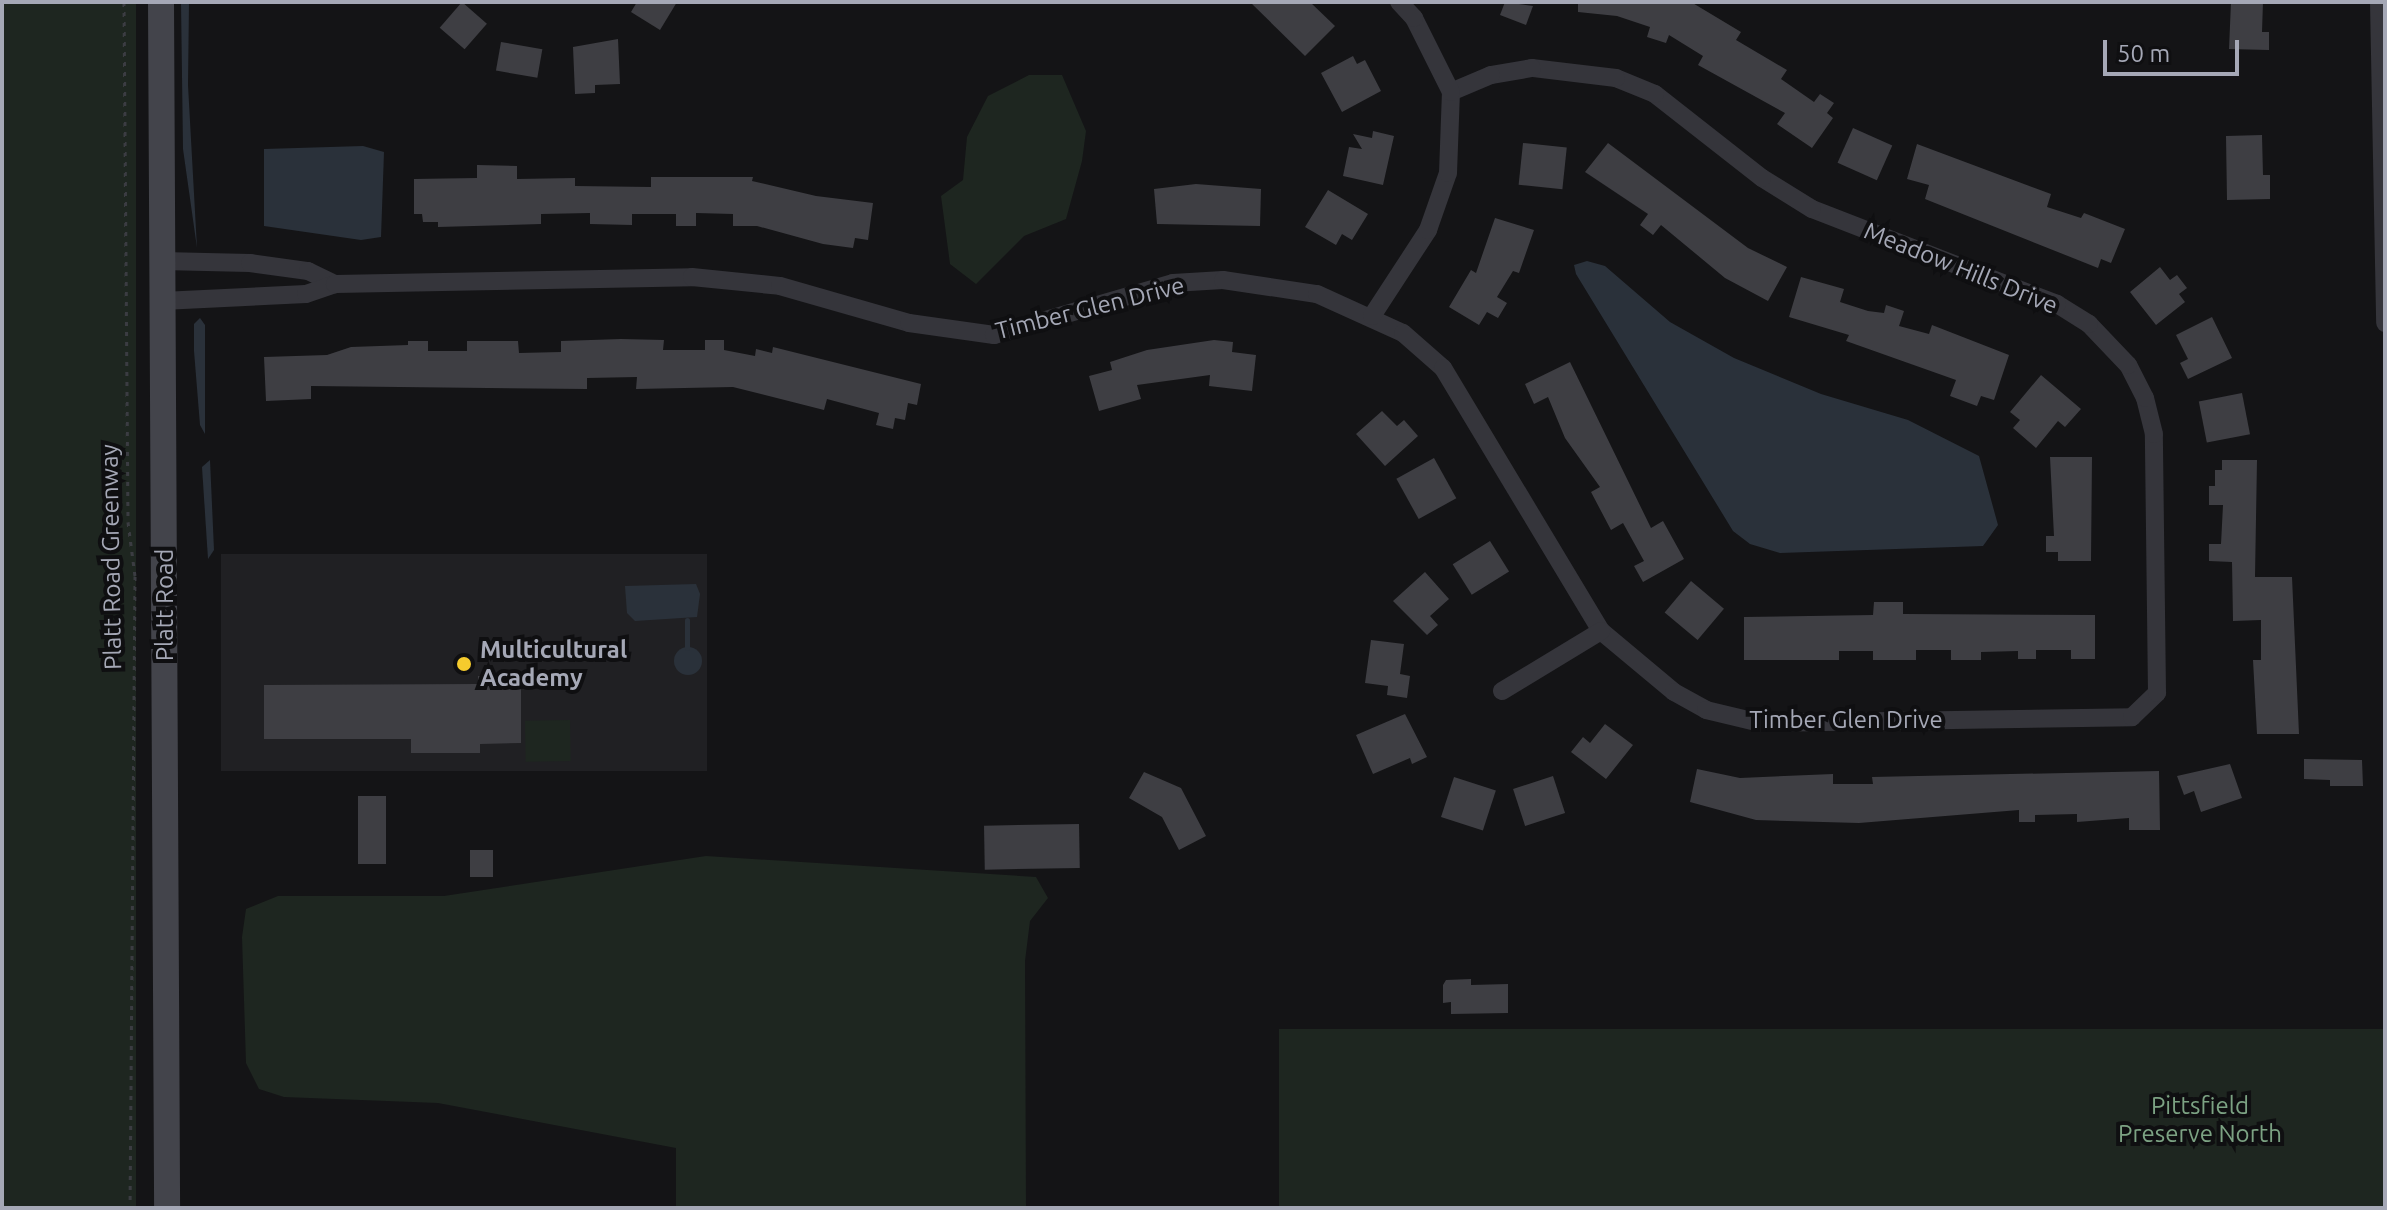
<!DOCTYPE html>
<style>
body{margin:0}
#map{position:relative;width:2387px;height:1210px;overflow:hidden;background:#141416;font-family:Ubuntu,sans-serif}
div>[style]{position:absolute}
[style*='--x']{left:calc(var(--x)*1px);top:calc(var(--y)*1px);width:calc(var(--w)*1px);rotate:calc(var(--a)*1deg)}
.built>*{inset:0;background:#202023;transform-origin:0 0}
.green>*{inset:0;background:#1e2620;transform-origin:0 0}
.water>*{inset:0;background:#2a313a}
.round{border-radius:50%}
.stream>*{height:5px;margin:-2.5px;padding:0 2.5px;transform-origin:2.5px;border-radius:2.5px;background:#2a313a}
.building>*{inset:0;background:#3e3e43;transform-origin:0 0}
.path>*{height:3px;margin-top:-1.5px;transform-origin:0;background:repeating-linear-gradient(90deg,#3b3c42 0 4px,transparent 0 10px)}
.street>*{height:18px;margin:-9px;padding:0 9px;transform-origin:9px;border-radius:9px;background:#35353b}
.secondary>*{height:26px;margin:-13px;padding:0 13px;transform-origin:13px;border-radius:13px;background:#43444b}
.dots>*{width:22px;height:22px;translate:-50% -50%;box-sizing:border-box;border:4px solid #0f0f11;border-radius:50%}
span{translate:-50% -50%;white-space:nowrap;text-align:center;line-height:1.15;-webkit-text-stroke:8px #0f0f11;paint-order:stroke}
.street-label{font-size:24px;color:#a5a8b6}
.poi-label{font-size:24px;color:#a5a8b6;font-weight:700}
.left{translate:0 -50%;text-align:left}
.park-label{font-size:24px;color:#7ca283}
.frame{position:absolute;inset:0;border:4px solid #a5a8b6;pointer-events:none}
.scale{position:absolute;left:2103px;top:40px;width:136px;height:36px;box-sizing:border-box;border:4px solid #a5a8b6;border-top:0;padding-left:10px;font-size:24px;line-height:28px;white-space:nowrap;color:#a5a8b6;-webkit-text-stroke:6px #0f0f11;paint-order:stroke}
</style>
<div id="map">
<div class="built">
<div style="left:707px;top:554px;width:217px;height:486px;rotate:90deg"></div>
</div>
<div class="green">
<div style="left:2px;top:2px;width:134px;height:1206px"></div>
<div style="clip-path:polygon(1029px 75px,1062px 75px,1086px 131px,1082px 161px,1066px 219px,1024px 236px,976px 284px,950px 264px,941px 196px,963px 180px,967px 137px,988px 96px)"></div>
<div style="left:570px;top:720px;width:41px;height:45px;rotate:89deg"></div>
<div style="clip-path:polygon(706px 856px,1036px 877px,1048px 898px,1030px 921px,1025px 961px,1026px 1208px,676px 1208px,676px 1148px,438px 1103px,284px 1097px,259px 1089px,246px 1063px,242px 937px,246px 909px,278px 896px,444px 896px)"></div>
<div style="left:2385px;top:1029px;width:179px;height:1106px;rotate:90deg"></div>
</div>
<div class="water">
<div style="clip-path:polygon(181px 2px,189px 2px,188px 85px,197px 248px,183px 149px)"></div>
<div style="clip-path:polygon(363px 146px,384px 152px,381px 237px,361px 240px,264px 226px,264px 149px)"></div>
<div style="clip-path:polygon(1587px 261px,1605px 266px,1670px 322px,1734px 358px,1821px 394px,1908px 420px,1979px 456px,1998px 525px,1983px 546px,1780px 553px,1750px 544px,1733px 531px,1576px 274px,1574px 265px)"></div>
<div style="clip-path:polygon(200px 318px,205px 325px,205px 434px,200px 425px,194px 351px,194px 324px)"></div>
<div style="clip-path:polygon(210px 460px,214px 550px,208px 559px,202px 467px)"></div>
<div style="clip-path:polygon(696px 584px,700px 594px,697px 617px,635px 621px,627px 613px,625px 586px)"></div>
<div class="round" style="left:674px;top:647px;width:28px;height:28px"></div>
</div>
<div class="stream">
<div style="--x:687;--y:620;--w:28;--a:90"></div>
</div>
<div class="building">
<div style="left:462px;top:2px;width:33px;height:34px;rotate:41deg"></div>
<div style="clip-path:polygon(637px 2px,677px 2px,660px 30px,631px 12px)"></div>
<div style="clip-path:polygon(1250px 2px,1310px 2px,1335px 26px,1305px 56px)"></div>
<div style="clip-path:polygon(1505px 2px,1533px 6px,1526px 25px,1500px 15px)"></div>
<div style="clip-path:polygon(1578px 2px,1691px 2px,1741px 32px,1736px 40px,1787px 70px,1781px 79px,1814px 102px,1820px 94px,1834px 103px,1827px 113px,1833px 118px,1812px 148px,1777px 124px,1785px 113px,1698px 65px,1703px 56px,1669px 35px,1666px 43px,1647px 37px,1650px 27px,1617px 16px,1578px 12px)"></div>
<div style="clip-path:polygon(2231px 2px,2263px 2px,2262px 32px,2269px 32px,2269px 50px,2229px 49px)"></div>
<div style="clip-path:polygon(618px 39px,620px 84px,595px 85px,595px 93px,575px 94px,573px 47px)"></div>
<div style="left:501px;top:42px;width:42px;height:29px;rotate:10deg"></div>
<div style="clip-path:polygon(1353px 56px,1357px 64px,1365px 60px,1381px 91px,1342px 112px,1321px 73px)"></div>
<div style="left:1853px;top:128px;width:43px;height:38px;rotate:24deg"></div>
<div style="clip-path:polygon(1373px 131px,1394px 136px,1383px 185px,1343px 176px,1349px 147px,1362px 149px,1353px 134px,1372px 138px)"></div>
<div style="clip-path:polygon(2262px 135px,2263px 175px,2270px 175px,2270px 199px,2227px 200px,2226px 136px)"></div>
<div style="left:1523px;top:143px;width:44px;height:42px;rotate:6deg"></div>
<div style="clip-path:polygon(1608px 143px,1748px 248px,1787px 267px,1768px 301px,1725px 278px,1661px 225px,1653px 235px,1640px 225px,1648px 214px,1585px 172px)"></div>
<div style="clip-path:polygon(1917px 144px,2051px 194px,2047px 207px,2081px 218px,2084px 213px,2125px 229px,2111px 263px,2101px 259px,2098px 268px,1925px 199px,1929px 185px,1907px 179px)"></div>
<div style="clip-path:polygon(477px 165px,517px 166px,517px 179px,575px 178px,575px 186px,651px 187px,651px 177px,753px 177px,752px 181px,816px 196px,873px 203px,868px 240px,855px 238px,853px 248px,823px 244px,757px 226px,733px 226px,733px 214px,696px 213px,696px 226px,676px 226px,676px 214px,632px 214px,632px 225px,590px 224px,590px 213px,541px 214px,541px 224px,438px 227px,438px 222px,423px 222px,422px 214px,414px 214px,414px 179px,477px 178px)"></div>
<div style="clip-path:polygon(1196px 184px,1261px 189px,1260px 226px,1157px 224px,1154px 189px)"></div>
<div style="clip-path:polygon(1328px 190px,1368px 214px,1352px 240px,1342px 234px,1336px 245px,1305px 227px)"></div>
<div style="clip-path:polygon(1495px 218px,1534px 230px,1519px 273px,1513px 271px,1497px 297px,1507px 303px,1498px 318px,1487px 312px,1479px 325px,1449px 307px,1471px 270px,1476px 273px)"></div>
<div style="clip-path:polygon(2160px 267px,2170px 280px,2177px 275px,2187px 288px,2179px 294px,2185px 302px,2156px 325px,2130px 292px)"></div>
<div style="clip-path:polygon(1801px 277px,1844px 289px,1840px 302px,1868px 311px,1884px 313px,1886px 305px,1904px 311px,1899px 326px,1929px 334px,1932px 325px,2009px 355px,1994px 400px,1981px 396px,1977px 406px,1950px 396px,1956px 380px,1846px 341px,1849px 335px,1789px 317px)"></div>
<div style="clip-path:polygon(2212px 317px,2232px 358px,2188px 379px,2180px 363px,2188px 359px,2176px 335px)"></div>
<div style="clip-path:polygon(621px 339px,664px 340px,663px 350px,705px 350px,705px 340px,724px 340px,724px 350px,755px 356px,756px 349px,772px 353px,773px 347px,921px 384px,917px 405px,908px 403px,905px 420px,895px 418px,893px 429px,876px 425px,879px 413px,827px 399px,824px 410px,733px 387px,636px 389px,637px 377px,587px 378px,587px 389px,311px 386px,311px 399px,266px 401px,264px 357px,327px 355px,351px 347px,408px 345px,408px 341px,428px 341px,428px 351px,467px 351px,467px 341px,518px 341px,519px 353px,561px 352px,561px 341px)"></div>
<div style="clip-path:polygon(1214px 340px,1233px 342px,1232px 352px,1256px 355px,1252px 391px,1209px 386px,1210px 375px,1137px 385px,1141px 399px,1099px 411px,1089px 376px,1112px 370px,1110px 362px,1147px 350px)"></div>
<div style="clip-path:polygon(1570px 362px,1651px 528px,1663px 521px,1684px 559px,1643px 582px,1634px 566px,1644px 561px,1623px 523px,1611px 530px,1591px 492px,1600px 487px,1565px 438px,1548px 397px,1534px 404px,1525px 384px)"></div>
<div style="clip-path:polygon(2041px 375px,2081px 409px,2065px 427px,2058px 421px,2036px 448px,2013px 428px,2020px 420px,2010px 412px)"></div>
<div style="left:2242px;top:393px;width:42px;height:44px;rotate:79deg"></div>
<div style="clip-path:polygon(1382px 411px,1397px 426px,1404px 420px,1418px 436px,1385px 466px,1356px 434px)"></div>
<div style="clip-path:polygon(2050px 457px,2092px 457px,2091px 561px,2058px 561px,2058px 552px,2046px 552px,2046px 536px,2054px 536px)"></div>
<div style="left:1434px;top:458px;width:46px;height:43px;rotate:61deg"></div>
<div style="clip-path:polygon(2222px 460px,2257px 460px,2255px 577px,2292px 577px,2299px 734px,2257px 734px,2253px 660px,2261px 660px,2261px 620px,2233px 621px,2232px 562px,2209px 561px,2209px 544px,2221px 544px,2223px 505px,2209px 505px,2209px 486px,2215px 486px,2215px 470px,2222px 470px)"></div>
<div style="left:1490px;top:541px;width:36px;height:44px;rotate:58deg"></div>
<div style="clip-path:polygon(1425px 572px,1449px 599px,1430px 616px,1438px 625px,1427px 635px,1393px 601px)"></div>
<div style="left:1691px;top:581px;width:43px;height:41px;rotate:40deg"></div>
<div style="clip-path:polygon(1874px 602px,1903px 602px,1903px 614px,2095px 615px,2095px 659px,2071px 659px,2071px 650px,2036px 650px,2036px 659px,2018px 659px,2018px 651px,1981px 652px,1981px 660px,1951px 660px,1951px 650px,1916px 650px,1916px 660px,1873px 660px,1873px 651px,1839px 651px,1839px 660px,1744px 660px,1744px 617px,1873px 615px)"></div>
<div style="clip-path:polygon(1371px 640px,1404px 644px,1400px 674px,1410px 676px,1407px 698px,1387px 695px,1388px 686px,1365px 683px)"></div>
<div style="clip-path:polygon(478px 676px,521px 676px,521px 743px,480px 744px,480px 753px,411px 753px,411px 739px,264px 739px,264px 685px,478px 684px)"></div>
<div style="clip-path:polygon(1405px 714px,1427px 757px,1412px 764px,1410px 758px,1373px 774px,1356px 735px)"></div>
<div style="clip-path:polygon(1605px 724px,1633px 745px,1606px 779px,1571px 752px,1583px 737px,1590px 743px)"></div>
<div style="clip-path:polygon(2304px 759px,2362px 760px,2363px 786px,2330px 786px,2330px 780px,2304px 779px)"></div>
<div style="clip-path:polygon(2230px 764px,2242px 798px,2201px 812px,2194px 791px,2184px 795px,2177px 776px)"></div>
<div style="clip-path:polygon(1697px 769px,1740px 778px,1833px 774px,1833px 784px,1873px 784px,1872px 777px,2159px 771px,2160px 830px,2129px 830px,2129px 818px,2077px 822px,2077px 814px,2035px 815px,2035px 822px,2019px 822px,2019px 810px,1859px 823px,1756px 820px,1690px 802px)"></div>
<div style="clip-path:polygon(1144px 772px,1181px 788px,1206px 836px,1179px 850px,1162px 817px,1129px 798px)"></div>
<div style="left:1553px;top:776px;width:39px;height:42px;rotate:72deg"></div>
<div style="left:1454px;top:777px;width:44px;height:42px;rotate:18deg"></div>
<div style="left:386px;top:796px;width:68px;height:28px;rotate:90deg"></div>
<div style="left:1079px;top:824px;width:44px;height:95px;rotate:89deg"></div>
<div style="left:470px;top:850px;width:23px;height:27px"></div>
<div style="clip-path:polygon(1471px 979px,1471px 985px,1508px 984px,1508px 1013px,1451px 1014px,1451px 1002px,1443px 1003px,1443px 985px,1446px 980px)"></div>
</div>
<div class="path">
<div style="--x:124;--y:2;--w:520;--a:89.56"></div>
<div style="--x:128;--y:522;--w:54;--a:82.6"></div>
<div style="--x:135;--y:576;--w:632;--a:90.45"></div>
</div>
<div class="street">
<div style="--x:2379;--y:2;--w:321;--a:88.9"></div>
<div style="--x:162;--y:261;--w:88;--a:1.3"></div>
<div style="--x:250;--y:263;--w:59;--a:7.9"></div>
<div style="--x:308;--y:271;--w:30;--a:26"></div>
<div style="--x:162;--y:301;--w:144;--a:-2.8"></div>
<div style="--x:306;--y:294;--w:31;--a:-19"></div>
<div style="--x:335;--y:284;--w:357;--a:-1.1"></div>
<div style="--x:692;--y:277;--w:88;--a:5.8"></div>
<div style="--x:780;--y:286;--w:134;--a:16"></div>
<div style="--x:909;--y:323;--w:86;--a:8"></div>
<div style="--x:994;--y:335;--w:186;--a:-16.2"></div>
<div style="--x:1173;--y:283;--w:50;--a:-3.4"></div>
<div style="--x:1223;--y:280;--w:95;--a:8.5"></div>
<div style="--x:1317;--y:294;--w:94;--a:24.4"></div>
<div style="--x:1403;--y:333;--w:53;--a:41.2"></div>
<div style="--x:1443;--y:368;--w:307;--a:59"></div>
<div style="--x:1601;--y:631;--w:95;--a:39.9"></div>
<div style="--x:1674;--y:692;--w:37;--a:29"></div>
<div style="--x:1706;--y:710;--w:56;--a:13.5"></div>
<div style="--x:1760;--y:723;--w:372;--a:-0.9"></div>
<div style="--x:2132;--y:717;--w:35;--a:-44"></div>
<div style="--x:2157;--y:693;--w:259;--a:-90.7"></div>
<div style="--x:2154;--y:434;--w:37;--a:-104"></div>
<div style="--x:2145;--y:398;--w:37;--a:-117"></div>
<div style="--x:2128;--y:365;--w:57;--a:-133.6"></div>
<div style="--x:2089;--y:324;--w:38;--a:-148"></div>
<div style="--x:2057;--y:304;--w:263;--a:-158.8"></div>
<div style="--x:1812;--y:209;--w:59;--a:-148.2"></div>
<div style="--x:1762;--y:178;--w:136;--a:-141.9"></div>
<div style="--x:1655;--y:94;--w:42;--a:-157.7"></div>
<div style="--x:1616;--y:78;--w:85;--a:-173.2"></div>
<div style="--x:1532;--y:68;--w:42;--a:170.3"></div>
<div style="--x:1491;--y:75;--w:43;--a:157"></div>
<div style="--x:1372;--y:316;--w:103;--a:-56.9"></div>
<div style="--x:1428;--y:230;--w:60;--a:-70.7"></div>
<div style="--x:1448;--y:173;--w:81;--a:-87.9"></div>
<div style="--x:1451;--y:92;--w:83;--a:-116.6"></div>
<div style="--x:1414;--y:18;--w:22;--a:-133"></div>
<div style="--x:1502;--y:691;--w:116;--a:-31.2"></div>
</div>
<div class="secondary">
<div style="--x:161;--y:2;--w:1206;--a:89.71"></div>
</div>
<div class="dots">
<div style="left:464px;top:664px;background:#f5cb2d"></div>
</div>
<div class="street-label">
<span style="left:1961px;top:268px;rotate:22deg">Meadow Hills Drive</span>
<span style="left:1090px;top:308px;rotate:-14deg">Timber Glen Drive</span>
<span style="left:111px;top:557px;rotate:-91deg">Platt Road Greenway</span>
<span style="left:165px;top:605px;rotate:-90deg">Platt Road</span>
<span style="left:1846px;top:720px">Timber Glen Drive</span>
</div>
<div class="poi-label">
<span class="left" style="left:480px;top:664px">Multicultural<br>Academy</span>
</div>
<div class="park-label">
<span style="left:2200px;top:1120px">Pittsfield<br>Preserve North</span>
</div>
<div class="frame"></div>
<div class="scale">50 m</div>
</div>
